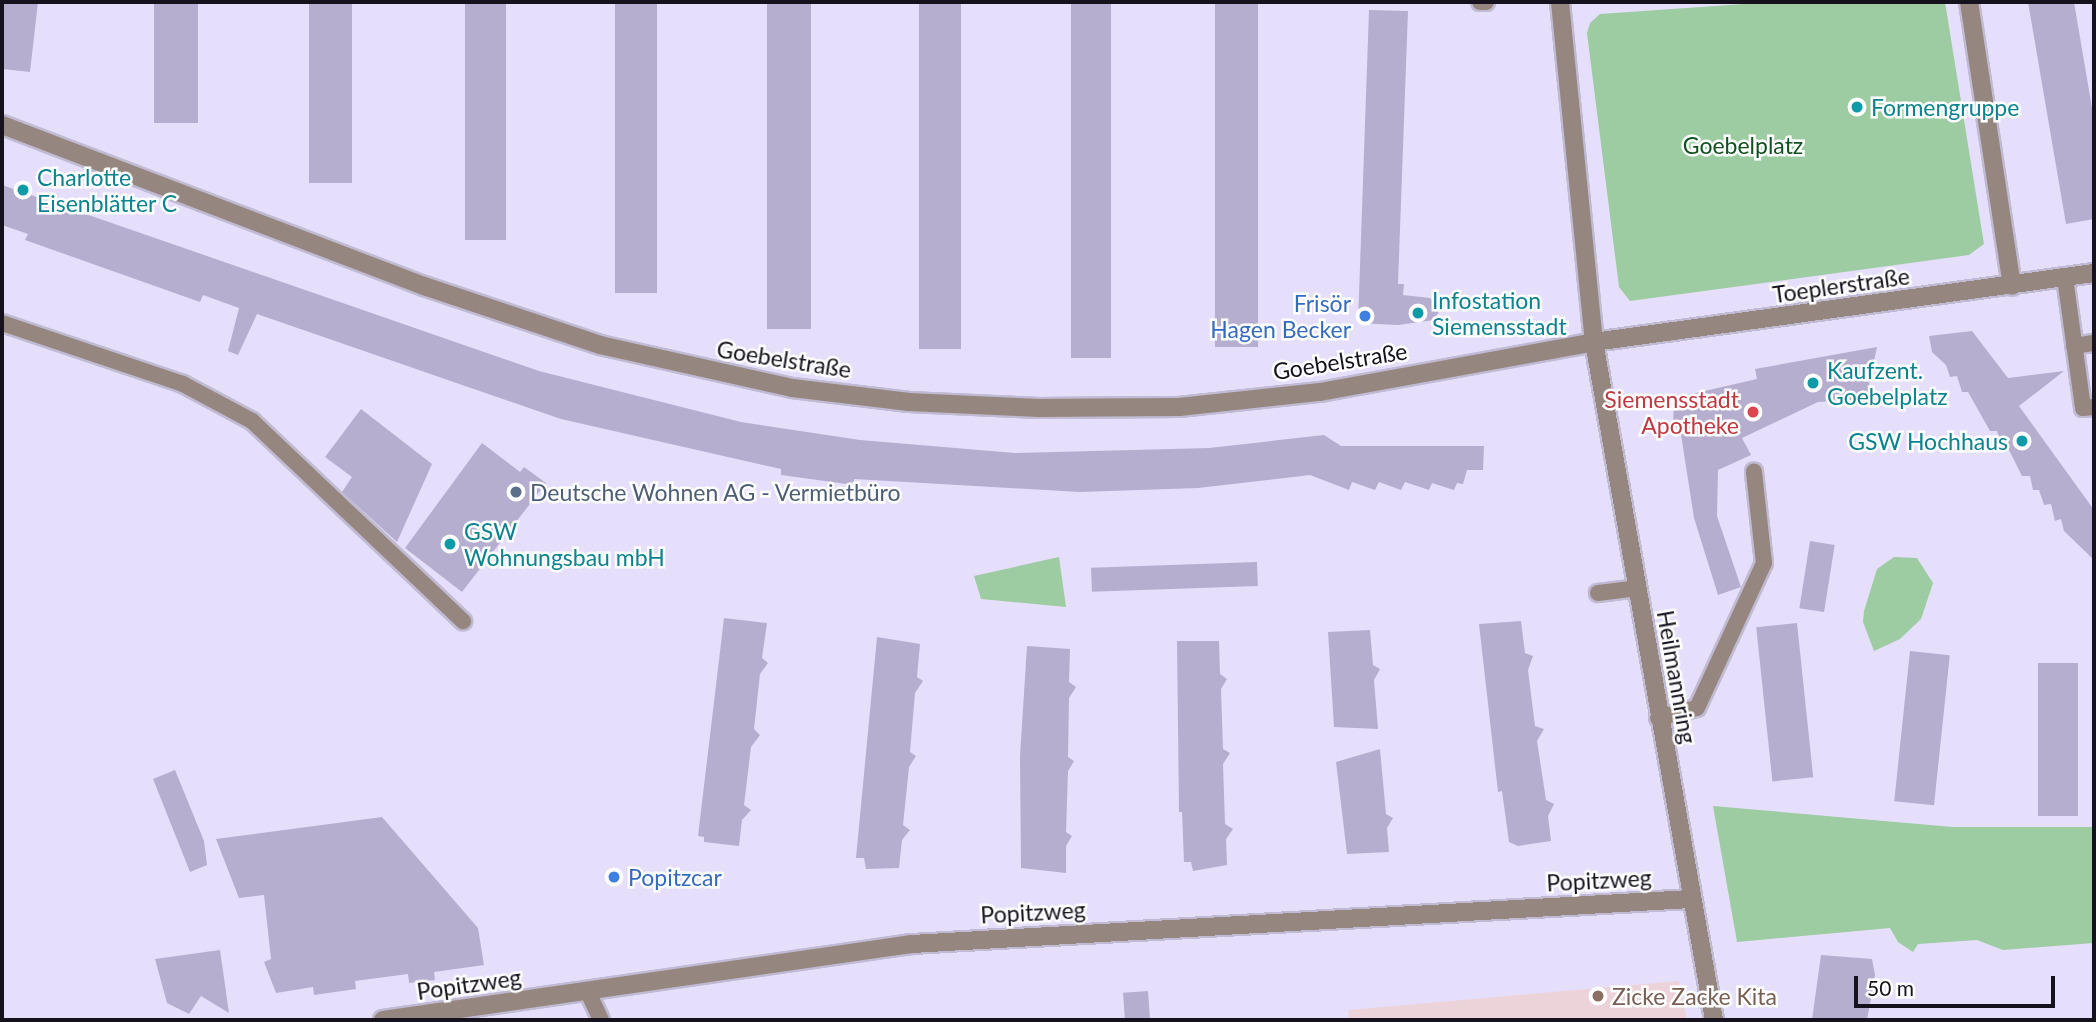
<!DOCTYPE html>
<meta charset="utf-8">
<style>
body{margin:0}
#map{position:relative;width:2096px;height:1022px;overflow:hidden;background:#e6dffb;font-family:Lato,sans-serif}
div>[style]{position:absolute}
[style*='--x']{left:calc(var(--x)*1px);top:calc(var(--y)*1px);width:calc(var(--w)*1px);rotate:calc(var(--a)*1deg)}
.education>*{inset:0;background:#ecd3d9}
.green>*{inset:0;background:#9ecca2}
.building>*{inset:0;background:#b6aecf;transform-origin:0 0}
.roads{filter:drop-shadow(2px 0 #c0bad3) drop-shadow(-2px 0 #c0bad3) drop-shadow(0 2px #c0bad3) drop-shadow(0 -2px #c0bad3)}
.lane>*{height:16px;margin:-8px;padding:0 8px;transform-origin:8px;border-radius:8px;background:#95867f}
.street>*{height:18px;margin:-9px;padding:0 9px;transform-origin:9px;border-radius:9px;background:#95867f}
.dots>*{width:19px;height:19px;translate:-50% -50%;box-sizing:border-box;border:4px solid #fff;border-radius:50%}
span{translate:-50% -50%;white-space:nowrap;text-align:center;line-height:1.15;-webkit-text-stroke:5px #fff;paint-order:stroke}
.culture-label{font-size:23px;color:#0d838f}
.left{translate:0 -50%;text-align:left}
.right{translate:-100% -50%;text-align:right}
.park-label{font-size:23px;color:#115020}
.street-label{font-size:23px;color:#15121d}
.shop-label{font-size:23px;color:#366cbe}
.health-label{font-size:23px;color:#be3a42}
.service-label{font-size:23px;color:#4e5e75}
.education-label{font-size:23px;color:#785e54}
.frame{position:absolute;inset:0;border:4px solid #15121d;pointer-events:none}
.scale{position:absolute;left:1854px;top:976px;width:201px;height:32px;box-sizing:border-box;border:4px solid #15121d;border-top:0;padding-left:9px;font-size:21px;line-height:24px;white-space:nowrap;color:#15121d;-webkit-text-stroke:5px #fff;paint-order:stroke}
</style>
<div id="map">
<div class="education">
<div style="clip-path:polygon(1679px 981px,1687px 1020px,1349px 1020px,1348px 1010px)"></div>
</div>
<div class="green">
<div style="clip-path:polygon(1772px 2px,1945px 2px,1984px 244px,1969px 255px,1630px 301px,1619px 287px,1587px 33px,1590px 23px,1600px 14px)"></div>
<div style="clip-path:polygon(1059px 557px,1066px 607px,981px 599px,974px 576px)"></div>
<div style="clip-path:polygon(1894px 557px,1917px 558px,1933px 583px,1921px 619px,1900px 639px,1874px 651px,1863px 622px,1864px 611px,1877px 569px)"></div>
<div style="clip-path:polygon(1713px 806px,1953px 827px,2094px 827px,2094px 943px,2003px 950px,1977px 940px,1918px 944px,1913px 952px,1898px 942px,1890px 928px,1737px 942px)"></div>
</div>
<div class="building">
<div style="clip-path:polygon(2px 2px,38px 2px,30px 72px,2px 69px)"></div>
<div style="left:154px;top:2px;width:44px;height:121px"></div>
<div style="left:309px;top:2px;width:43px;height:181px"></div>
<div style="left:465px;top:2px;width:41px;height:238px"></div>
<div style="left:615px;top:2px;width:42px;height:291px"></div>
<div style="left:767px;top:2px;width:44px;height:327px"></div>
<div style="left:919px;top:2px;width:42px;height:347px"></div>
<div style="left:1071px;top:2px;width:40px;height:356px"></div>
<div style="left:1215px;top:2px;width:43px;height:345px"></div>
<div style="clip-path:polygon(2028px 2px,2074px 2px,2094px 120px,2094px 219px,2066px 224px)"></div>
<div style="clip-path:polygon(1369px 10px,1408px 11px,1398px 284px,1404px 284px,1403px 295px,1430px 298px,1440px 310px,1434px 320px,1398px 325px,1358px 323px)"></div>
<div style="clip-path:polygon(2px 185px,539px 371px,741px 422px,860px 440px,1015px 453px,1209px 448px,1324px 435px,1341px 446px,1484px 446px,1483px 470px,1467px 470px,1463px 484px,1457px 483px,1454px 490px,1432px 483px,1429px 490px,1405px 482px,1401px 490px,1379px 482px,1375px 490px,1352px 482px,1349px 490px,1310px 475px,1198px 488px,1080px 492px,854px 479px,854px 485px,781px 475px,781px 469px,561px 419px,257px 314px,238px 355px,228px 351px,239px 308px,203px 295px,200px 302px,25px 240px,28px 234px,2px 225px)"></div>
<div style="clip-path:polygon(1972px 331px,2008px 378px,2064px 371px,2019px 406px,2094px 510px,2094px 560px,2064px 531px,2061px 519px,2055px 521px,2051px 504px,2044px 505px,2039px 490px,2033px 490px,2030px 476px,2022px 476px,2007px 446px,2001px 446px,1997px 431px,1990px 431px,1968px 392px,1962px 392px,1957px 376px,1950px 377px,1946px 365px,1932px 352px,1929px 336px)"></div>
<div style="clip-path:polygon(1877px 347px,1866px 399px,1818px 402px,1742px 438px,1751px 455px,1718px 470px,1717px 516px,1741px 587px,1718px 595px,1694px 518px,1680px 428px,1673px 427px,1674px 398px,1757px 379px,1755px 369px)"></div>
<div style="clip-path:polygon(361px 409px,432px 464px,397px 542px,342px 492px,352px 477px,325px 457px)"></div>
<div style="clip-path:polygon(482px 443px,520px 472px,524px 467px,546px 483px,462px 592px,405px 548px)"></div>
<div style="left:1810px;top:541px;width:25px;height:68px;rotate:9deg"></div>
<div style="left:1257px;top:562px;width:24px;height:166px;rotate:88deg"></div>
<div style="clip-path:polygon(724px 618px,767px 623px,762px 658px,768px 663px,760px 674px,754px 729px,760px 735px,751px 747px,744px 805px,751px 810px,742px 820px,739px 846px,704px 842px,704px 837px,698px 836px)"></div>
<div style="clip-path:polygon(1521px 621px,1525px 653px,1533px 656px,1528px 670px,1535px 726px,1544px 729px,1537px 741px,1546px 800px,1554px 804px,1548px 816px,1551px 841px,1518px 846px,1509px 842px,1502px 791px,1498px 792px,1479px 624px)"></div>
<div style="left:1797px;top:623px;width:155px;height:41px;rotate:84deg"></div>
<div style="clip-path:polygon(1370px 630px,1373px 665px,1380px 669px,1374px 680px,1378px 729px,1334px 727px,1328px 632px)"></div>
<div style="clip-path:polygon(877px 637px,920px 644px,917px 677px,923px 681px,915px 693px,910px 752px,916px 756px,909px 767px,903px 825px,910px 830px,902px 840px,899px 868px,866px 869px,864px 858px,856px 858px)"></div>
<div style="clip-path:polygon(1177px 641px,1219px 641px,1220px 674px,1227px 679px,1221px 689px,1223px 749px,1230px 753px,1223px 764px,1225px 824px,1233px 829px,1226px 839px,1227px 865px,1193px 871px,1191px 862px,1184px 862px,1182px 812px,1179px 812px)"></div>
<div style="clip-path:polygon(1027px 646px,1070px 649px,1069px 682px,1076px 687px,1069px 698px,1068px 757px,1074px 761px,1068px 771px,1066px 832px,1072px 836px,1066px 846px,1066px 873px,1021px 868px,1020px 756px)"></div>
<div style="left:1910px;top:651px;width:40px;height:151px;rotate:6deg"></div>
<div style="left:2038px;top:663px;width:40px;height:153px"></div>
<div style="clip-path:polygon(1380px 749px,1386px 814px,1393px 818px,1387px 828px,1389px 852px,1347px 854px,1336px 762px)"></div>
<div style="clip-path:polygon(175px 770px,204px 841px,207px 865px,190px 872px,153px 779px)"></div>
<div style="clip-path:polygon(382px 817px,478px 928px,484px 965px,434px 972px,435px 980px,409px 983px,408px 974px,355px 981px,356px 989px,314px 995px,313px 987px,276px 993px,264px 962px,271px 959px,264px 895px,239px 898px,216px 839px)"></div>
<div style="clip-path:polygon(220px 950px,229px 1013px,201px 996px,189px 1014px,167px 1003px,155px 959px)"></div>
<div style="clip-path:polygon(1821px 955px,1872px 959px,1875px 975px,1867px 1020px,1812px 1020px)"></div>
<div style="left:1148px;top:991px;width:29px;height:25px;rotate:86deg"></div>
</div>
<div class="roads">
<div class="lane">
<div style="--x:1480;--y:2;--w:6;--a:0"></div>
<div style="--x:2065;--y:278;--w:131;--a:82.1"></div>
<div style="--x:2083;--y:408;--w:11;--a:-5"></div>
<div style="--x:2;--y:323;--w:191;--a:18.6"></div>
<div style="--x:183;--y:384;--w:78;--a:28.2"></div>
<div style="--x:252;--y:421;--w:291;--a:43.5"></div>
<div style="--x:2074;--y:346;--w:20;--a:-9"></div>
<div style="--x:1598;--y:593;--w:38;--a:-7"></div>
<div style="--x:1658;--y:718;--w:40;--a:-14.4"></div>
<div style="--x:1697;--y:708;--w:160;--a:-65.2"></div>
<div style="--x:1764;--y:563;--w:92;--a:-96.3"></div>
<div style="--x:588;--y:992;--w:31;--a:65"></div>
</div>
<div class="street">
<div style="--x:1560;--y:2;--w:342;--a:84.3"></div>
<div style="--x:1594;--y:342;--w:689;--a:79.96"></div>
<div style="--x:1969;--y:2;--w:287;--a:81.4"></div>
<div style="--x:2;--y:125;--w:452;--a:20.9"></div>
<div style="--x:424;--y:286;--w:186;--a:18.5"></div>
<div style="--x:600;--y:345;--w:197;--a:12.6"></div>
<div style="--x:792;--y:388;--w:118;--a:6.8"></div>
<div style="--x:909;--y:402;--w:130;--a:2.6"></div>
<div style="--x:1039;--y:408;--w:140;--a:-0.4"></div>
<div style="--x:1179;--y:407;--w:142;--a:-6.1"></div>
<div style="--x:1320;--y:392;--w:279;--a:-10.3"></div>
<div style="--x:1594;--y:342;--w:505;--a:-7.86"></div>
<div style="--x:383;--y:1020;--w:534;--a:-8.18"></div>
<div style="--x:912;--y:944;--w:779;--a:-3.31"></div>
</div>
</div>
<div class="dots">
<div style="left:1857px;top:107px;background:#0f9aa8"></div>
<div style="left:23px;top:190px;background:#0f9aa8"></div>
<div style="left:1418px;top:313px;background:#0f9aa8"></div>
<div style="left:1365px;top:316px;background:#3f7fe0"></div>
<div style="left:1813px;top:383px;background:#0f9aa8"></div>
<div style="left:1753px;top:412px;background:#e0444e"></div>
<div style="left:2022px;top:441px;background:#0f9aa8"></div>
<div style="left:516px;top:492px;background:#5c6f8a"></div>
<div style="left:450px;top:544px;background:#0f9aa8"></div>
<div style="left:614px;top:877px;background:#3f7fe0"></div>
<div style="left:1598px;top:996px;background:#8d6e63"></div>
</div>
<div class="culture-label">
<span class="left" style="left:1871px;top:107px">Formengruppe</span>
<span class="left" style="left:37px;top:190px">Charlotte<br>Eisenblätter C</span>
<span class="left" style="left:1432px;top:313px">Infostation<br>Siemensstadt</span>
<span class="left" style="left:1827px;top:383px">Kaufzent.<br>Goebelplatz</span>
<span class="right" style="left:2008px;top:441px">GSW Hochhaus</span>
<span class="left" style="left:464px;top:544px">GSW<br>Wohnungsbau mbH</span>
</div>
<div class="park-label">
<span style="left:1743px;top:145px">Goebelplatz</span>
</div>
<div class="street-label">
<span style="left:1841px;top:285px;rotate:-8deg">Toeplerstraße</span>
<span style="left:784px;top:359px;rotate:9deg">Goebelstraße</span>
<span style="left:1340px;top:361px;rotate:-9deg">Goebelstraße</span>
<span style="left:1677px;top:677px;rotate:80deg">Heilmannring</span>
<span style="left:1599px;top:880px;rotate:-3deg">Popitzweg</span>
<span style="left:1033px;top:912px;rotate:-3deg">Popitzweg</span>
<span style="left:469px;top:984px;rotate:-8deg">Popitzweg</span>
</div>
<div class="shop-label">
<span class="right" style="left:1351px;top:316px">Frisör<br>Hagen Becker</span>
<span class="left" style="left:628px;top:877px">Popitzcar</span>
</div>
<div class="health-label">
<span class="right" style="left:1739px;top:412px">Siemensstadt<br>Apotheke</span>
</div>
<div class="service-label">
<span class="left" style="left:530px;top:492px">Deutsche Wohnen AG - Vermietbüro</span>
</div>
<div class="education-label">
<span class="left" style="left:1612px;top:996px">Zicke Zacke Kita</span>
</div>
<div class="frame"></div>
<div class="scale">50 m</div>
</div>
